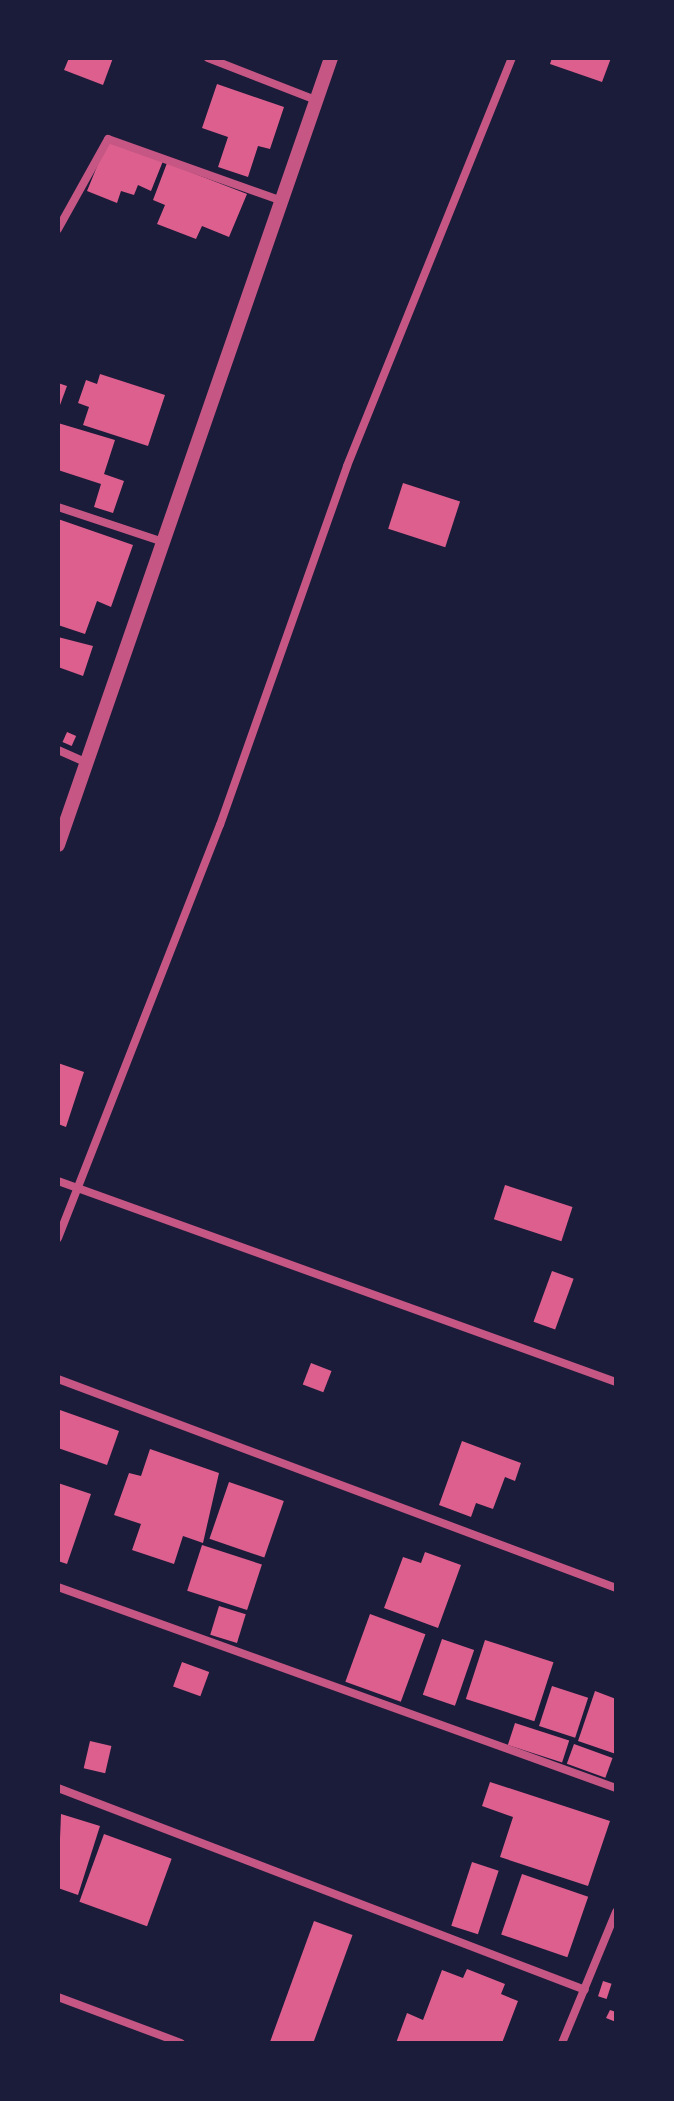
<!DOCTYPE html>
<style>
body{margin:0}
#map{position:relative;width:674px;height:2101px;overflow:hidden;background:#1b1b3a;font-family:"IBM Plex Sans",sans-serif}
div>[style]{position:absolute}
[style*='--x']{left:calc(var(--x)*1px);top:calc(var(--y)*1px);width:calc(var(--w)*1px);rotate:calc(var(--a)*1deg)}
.building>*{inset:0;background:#dd5f8e;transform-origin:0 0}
.minor>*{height:8px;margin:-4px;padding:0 4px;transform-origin:4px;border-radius:4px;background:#c65784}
.tertiary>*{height:14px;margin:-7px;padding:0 7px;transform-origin:7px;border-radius:7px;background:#c65784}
span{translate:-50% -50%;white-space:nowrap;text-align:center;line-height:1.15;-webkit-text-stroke:8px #1b1b3a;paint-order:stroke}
.frame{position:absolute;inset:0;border:60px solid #1b1b3a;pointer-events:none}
</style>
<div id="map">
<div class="building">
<div style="clip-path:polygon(69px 58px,113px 58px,103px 85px,64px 70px)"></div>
<div style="clip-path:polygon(552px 58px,611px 58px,602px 82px,550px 64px)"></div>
<div style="clip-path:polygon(217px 84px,284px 107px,270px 149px,258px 146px,248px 177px,218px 167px,228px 137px,202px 128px)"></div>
<div style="clip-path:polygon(107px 142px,163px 161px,151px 191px,138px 185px,134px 195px,121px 191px,117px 203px,87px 191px)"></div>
<div style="clip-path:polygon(167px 163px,247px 194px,229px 237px,202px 226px,196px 239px,157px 224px,165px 205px,153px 200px)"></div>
<div style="clip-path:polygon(100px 374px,165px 395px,148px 446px,83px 425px,89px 407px,78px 403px,86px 380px,97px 384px)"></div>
<div style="clip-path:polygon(58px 383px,67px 386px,60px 405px,58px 404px)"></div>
<div style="clip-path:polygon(58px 423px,115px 440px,104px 474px,124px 481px,113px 513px,94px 507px,101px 484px,58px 470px)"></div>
<div style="left:403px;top:483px;width:60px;height:48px;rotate:18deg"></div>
<div style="clip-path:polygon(58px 519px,133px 545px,111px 607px,97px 601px,85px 634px,58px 625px)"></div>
<div style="clip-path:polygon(58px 637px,93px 646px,83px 676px,58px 667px)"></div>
<div style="left:67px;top:732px;width:10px;height:11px;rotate:24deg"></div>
<div style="clip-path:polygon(58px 1063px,84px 1072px,66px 1127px,58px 1124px)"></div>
<div style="left:505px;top:1185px;width:71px;height:36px;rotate:18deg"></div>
<div style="left:552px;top:1271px;width:23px;height:54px;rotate:20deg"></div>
<div style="left:311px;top:1363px;width:22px;height:23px;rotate:21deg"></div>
<div style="clip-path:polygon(60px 1410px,119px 1431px,107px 1465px,58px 1448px)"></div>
<div style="clip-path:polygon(462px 1441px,521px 1463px,515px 1481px,505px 1477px,493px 1509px,476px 1503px,471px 1517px,439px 1505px)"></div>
<div style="clip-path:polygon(150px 1449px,219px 1473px,203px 1543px,183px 1536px,174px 1564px,132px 1550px,141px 1524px,114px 1515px,129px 1473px,141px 1476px)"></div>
<div style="left:229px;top:1482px;width:58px;height:60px;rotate:19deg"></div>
<div style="clip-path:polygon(58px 1483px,91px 1494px,67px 1564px,58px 1561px)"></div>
<div style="left:202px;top:1545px;width:63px;height:48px;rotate:18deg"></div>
<div style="clip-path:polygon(425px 1552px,461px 1565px,438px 1628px,384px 1608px,403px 1557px,421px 1563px)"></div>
<div style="left:219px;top:1606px;width:28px;height:30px;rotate:17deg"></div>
<div style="left:370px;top:1614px;width:59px;height:72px;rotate:20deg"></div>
<div style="left:442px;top:1639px;width:34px;height:59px;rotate:19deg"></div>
<div style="left:485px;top:1640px;width:72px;height:62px;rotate:18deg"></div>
<div style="left:182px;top:1662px;width:29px;height:26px;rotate:20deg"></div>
<div style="left:552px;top:1686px;width:38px;height:42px;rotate:18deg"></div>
<div style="clip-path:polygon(595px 1691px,616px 1699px,616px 1754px,578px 1741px)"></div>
<div style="left:515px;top:1723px;width:57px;height:23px;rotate:18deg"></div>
<div style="left:90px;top:1741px;width:22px;height:28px;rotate:13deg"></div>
<div style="left:574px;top:1744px;width:41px;height:21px;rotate:20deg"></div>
<div style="clip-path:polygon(490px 1782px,610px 1821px,588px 1886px,500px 1857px,513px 1817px,482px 1806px)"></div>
<div style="clip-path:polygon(61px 1814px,100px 1826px,78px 1895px,58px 1888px)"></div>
<div style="left:104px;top:1834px;width:72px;height:72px;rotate:20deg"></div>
<div style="left:472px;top:1862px;width:28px;height:67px;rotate:18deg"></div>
<div style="left:522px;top:1874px;width:70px;height:64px;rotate:19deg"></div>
<div style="left:314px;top:1921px;width:41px;height:129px;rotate:20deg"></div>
<div style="clip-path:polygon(467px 1969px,505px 1984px,501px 1994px,518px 2001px,502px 2043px,396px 2043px,407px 2013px,423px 2020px,442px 1970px,463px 1978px)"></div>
<div style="left:603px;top:1981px;width:9px;height:16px;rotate:18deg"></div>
<div style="clip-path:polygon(610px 2010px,616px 2012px,616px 2022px,606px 2018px)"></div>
</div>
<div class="minor">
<div style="--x:208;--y:58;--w:116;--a:21.3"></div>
<div style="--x:58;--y:229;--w:103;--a:-60.9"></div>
<div style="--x:108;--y:139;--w:185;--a:19.6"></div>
<div style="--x:58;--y:507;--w:111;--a:18.4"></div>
<div style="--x:58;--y:750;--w:32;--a:24"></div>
<div style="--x:58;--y:1181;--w:593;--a:19.81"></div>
<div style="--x:58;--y:1238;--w:444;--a:-68.6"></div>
<div style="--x:220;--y:825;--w:381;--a:-70.5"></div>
<div style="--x:347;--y:466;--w:440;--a:-68"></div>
<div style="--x:58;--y:1379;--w:596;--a:20.53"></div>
<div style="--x:58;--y:1587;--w:593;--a:19.81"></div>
<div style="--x:58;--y:1788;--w:564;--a:20.97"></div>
<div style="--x:58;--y:1997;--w:131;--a:20.5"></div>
<div style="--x:562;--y:2043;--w:142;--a:-67.6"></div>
</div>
<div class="tertiary">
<div style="--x:58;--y:845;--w:833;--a:-70.87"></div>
</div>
<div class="frame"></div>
</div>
